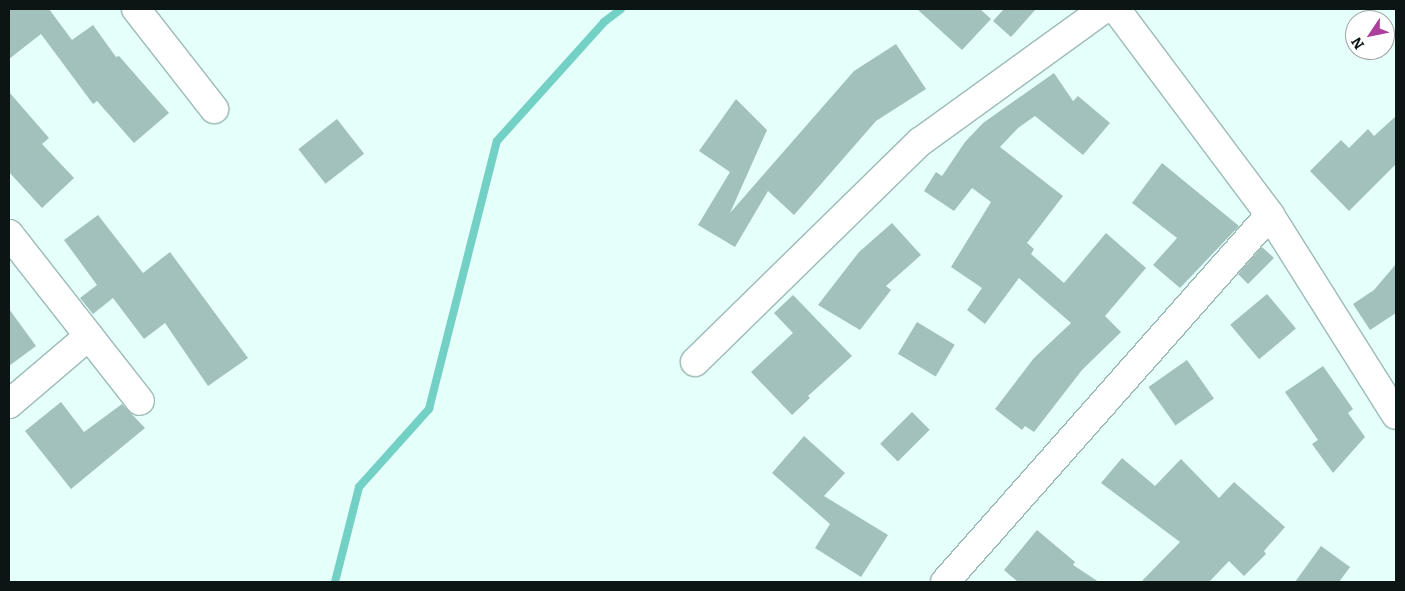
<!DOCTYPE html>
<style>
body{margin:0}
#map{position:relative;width:1405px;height:591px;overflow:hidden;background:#e5fffb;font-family:Bitter,serif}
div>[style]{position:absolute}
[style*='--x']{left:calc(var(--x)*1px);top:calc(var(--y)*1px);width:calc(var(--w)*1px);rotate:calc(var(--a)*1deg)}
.stream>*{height:8px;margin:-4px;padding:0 4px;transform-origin:4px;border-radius:4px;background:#72d0c5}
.building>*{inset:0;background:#a2c1bd;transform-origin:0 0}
.roads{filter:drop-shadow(1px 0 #9dbbb7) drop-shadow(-1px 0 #9dbbb7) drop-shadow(0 1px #9dbbb7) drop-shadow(0 -1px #9dbbb7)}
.minor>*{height:28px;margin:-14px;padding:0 14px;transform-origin:14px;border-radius:14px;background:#fff}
span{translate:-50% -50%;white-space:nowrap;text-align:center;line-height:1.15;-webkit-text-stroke:5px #fff;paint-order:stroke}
.frame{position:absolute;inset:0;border:10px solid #0a1514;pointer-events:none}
.north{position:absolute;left:1345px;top:10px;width:50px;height:50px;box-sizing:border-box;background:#fff;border:1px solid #9da1a1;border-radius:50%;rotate:236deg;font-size:14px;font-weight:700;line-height:20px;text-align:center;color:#0a1514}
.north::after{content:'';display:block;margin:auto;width:18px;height:22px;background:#ac3e9c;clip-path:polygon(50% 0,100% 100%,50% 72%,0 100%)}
</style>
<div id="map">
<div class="stream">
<div style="--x:335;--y:582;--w:98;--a:-75.8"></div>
<div style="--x:359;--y:487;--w:105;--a:-48.1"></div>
<div style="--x:429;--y:409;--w:276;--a:-75.8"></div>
<div style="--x:497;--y:141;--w:160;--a:-48"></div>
<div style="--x:604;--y:22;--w:21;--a:-37"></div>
</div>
<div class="building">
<div style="clip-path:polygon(9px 9px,49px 9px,72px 40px,93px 25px,116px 57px,119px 56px,169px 113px,134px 143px,97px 101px,93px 104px,41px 34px,9px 59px)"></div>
<div style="clip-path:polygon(917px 9px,980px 9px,991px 19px,962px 50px)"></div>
<div style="clip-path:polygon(1004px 9px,1036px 9px,1011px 37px,993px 21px)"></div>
<div style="clip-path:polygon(896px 44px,926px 89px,876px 121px,794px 215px,768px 191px,735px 247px,698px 225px,730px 172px,699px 151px,736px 99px,767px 130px,730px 213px,854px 71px)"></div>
<div style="clip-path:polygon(1054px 73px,1073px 101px,1078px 96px,1110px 123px,1083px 155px,1035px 116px,1018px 128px,1000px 147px,1063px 196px,1027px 243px,1034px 249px,1031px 254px,1064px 283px,1106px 233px,1146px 268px,1105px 316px,1121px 332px,1082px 370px,1034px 432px,1025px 426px,1022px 430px,995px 409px,1034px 358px,1071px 323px,1019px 278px,985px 324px,967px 310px,982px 288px,951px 267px,991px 202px,972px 188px,954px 211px,924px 191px,936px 172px,942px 176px,965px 142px,983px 123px)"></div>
<div style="clip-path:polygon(9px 92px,49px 138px,42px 144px,74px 178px,42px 208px,9px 172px)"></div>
<div style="clip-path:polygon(1396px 116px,1396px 164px,1349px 211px,1310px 171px,1341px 140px,1349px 148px,1368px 129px,1374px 136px)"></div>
<div style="left:337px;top:119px;width:44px;height:49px;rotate:52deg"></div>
<div style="clip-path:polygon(1162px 163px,1239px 226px,1180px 288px,1153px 265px,1177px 238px,1132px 203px)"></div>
<div style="clip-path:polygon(98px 215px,143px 273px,170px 252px,248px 358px,208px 386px,165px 323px,144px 339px,113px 298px,93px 314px,80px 298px,97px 285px,64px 240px)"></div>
<div style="clip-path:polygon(892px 223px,921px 255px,886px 286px,891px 290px,860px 330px,818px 305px,859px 252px)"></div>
<div style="clip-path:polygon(1262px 247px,1274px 258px,1248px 284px,1238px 274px)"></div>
<div style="clip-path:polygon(1396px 264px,1396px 313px,1370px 330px,1353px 304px,1374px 290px)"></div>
<div style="left:1267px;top:294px;width:45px;height:48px;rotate:50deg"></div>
<div style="clip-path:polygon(793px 295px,852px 356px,808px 396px,810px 398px,792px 415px,751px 372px,793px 333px,774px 313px)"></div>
<div style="clip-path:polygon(9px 309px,36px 346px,9px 366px)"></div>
<div style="left:917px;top:322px;width:44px;height:37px;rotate:31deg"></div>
<div style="left:1187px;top:360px;width:47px;height:47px;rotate:55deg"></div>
<div style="clip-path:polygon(1323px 366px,1353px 409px,1348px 413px,1365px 437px,1333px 473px,1312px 444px,1318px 440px,1285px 392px)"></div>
<div style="clip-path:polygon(61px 402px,84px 432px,122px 404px,145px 428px,71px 489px,25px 431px)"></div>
<div style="left:912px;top:412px;width:25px;height:45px;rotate:45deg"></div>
<div style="clip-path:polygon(804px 436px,845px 473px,824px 496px,888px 535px,861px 577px,815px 548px,830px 524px,772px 473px)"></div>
<div style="clip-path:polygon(1122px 458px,1155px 486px,1181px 459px,1219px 498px,1234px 482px,1285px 527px,1264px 551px,1266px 554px,1244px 576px,1229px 561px,1209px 582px,1141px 582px,1180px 542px,1101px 483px)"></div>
<div style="clip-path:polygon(1037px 530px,1075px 562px,1073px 565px,1099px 582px,1018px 582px,1004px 570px)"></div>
<div style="clip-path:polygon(1321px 546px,1350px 567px,1339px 582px,1295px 582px)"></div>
</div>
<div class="roads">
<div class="minor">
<div style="--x:136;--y:9;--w:127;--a:52"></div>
<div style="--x:1116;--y:9;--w:257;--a:53.2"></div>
<div style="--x:1270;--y:215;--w:236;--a:57.8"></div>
<div style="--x:9;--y:234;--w:212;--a:51.9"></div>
<div style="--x:695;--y:362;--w:315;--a:-44.4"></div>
<div style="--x:920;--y:142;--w:227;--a:-35.9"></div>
<div style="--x:9;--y:404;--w:105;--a:-40.4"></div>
<div style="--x:945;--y:582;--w:490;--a:-48.5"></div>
</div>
</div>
<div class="frame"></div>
<div class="north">N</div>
</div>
